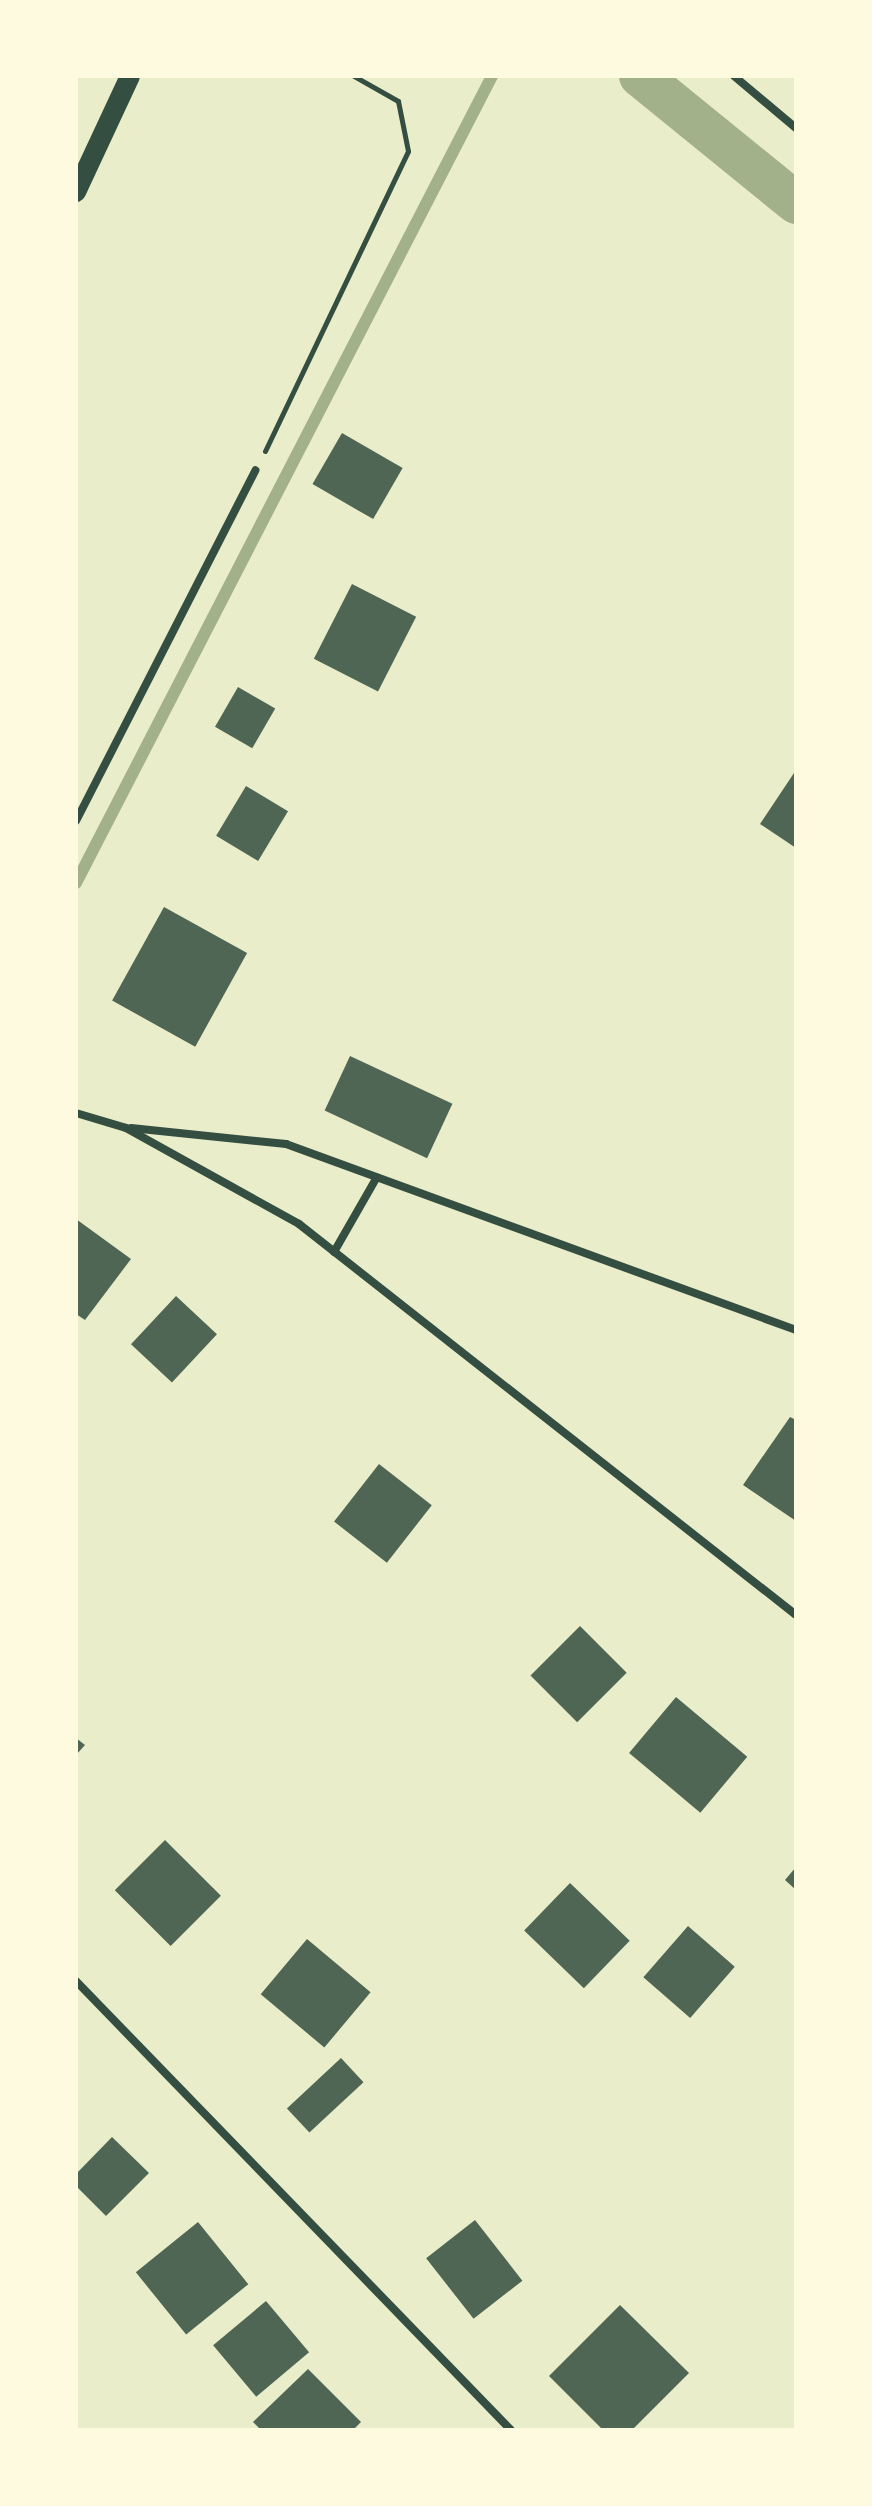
<!DOCTYPE html>
<style>
body{margin:0}
#map{position:relative;width:872px;height:2506px;overflow:hidden;background:#e9edc9;font-family:Helvetica,sans-serif}
div>[style]{position:absolute}
[style*='--x']{left:calc(var(--x)*1px);top:calc(var(--y)*1px);width:calc(var(--w)*1px);rotate:calc(var(--a)*1deg)}
.stream>*{height:12px;margin:-6px;padding:0 6px;transform-origin:6px;border-radius:6px;background:#a3b18a}
.canal>*{height:42px;margin:-21px;padding:0 21px;transform-origin:21px;border-radius:21px;background:#a3b18a}
.building>*{inset:0;background:#4f6655;transform-origin:0 0}
.path>*{height:5px;margin:-2.5px;padding:0 2.5px;transform-origin:2.5px;border-radius:2.5px;background:#344e41}
.minor>*{height:8px;margin:-4px;padding:0 4px;transform-origin:4px;border-radius:4px;background:#344e41}
.primary>*{height:20px;margin:-10px;padding:0 10px;transform-origin:10px;border-radius:10px;background:#344e41}
span{translate:-50% -50%;white-space:nowrap;text-align:center;line-height:1.15;-webkit-text-stroke:6px #fefae0;paint-order:stroke}
.frame{position:absolute;inset:0;border:78px solid #fefae0;pointer-events:none}
</style>
<div id="map">
<div class="stream">
<div style="--x:76;--y:883;--w:908;--a:-62.73"></div>
</div>
<div class="canal">
<div style="--x:640;--y:76;--w:201;--a:39.1"></div>
</div>
<div class="building">
<div style="left:342px;top:433px;width:70px;height:59px;rotate:30deg"></div>
<div style="left:352px;top:584px;width:72px;height:84px;rotate:27deg"></div>
<div style="left:238px;top:687px;width:43px;height:46px;rotate:30deg"></div>
<div style="clip-path:polygon(796px 770px,796px 848px,760px 824px)"></div>
<div style="left:246px;top:786px;width:49px;height:58px;rotate:31deg"></div>
<div style="left:164px;top:907px;width:95px;height:107px;rotate:29deg"></div>
<div style="left:350px;top:1056px;width:113px;height:60px;rotate:25deg"></div>
<div style="clip-path:polygon(76px 1219px,131px 1259px,85px 1320px,76px 1314px)"></div>
<div style="left:176px;top:1296px;width:56px;height:66px;rotate:43deg"></div>
<div style="clip-path:polygon(790px 1417px,796px 1420px,796px 1521px,743px 1485px)"></div>
<div style="left:379px;top:1464px;width:67px;height:73px;rotate:38deg"></div>
<div style="left:580px;top:1626px;width:66px;height:70px;rotate:45deg"></div>
<div style="left:676px;top:1697px;width:93px;height:73px;rotate:40deg"></div>
<div style="clip-path:polygon(76px 1738px,85px 1745px,76px 1755px)"></div>
<div style="left:165px;top:1840px;width:79px;height:71px;rotate:45deg"></div>
<div style="clip-path:polygon(796px 1867px,796px 1890px,785px 1880px)"></div>
<div style="left:570px;top:1883px;width:83px;height:66px;rotate:44deg"></div>
<div style="left:688px;top:1926px;width:62px;height:68px;rotate:41deg"></div>
<div style="left:307px;top:1939px;width:83px;height:72px;rotate:40deg"></div>
<div style="left:341px;top:2058px;width:33px;height:74px;rotate:47deg"></div>
<div style="clip-path:polygon(112px 2137px,149px 2173px,106px 2216px,76px 2186px,76px 2174px)"></div>
<div style="left:475px;top:2220px;width:77px;height:62px;rotate:52deg"></div>
<div style="left:198px;top:2222px;width:80px;height:80px;rotate:51deg"></div>
<div style="left:266px;top:2301px;width:67px;height:69px;rotate:50deg"></div>
<div style="clip-path:polygon(620px 2305px,689px 2373px,632px 2430px,603px 2430px,549px 2376px)"></div>
<div style="clip-path:polygon(308px 2369px,361px 2422px,353px 2430px,261px 2430px,253px 2422px)"></div>
</div>
<div class="path">
<div style="--x:265;--y:451;--w:332;--a:-64.5"></div>
<div style="--x:408;--y:151;--w:51;--a:-101.3"></div>
<div style="--x:398;--y:101;--w:51;--a:-150.4"></div>
</div>
<div class="minor">
<div style="--x:734;--y:76;--w:81;--a:40"></div>
<div style="--x:76;--y:821;--w:394;--a:-62.9"></div>
<div style="--x:76;--y:1113;--w:52;--a:16.7"></div>
<div style="--x:126;--y:1128;--w:198;--a:29"></div>
<div style="--x:299;--y:1224;--w:632;--a:38.19"></div>
<div style="--x:131;--y:1128;--w:156;--a:5.9"></div>
<div style="--x:286;--y:1144;--w:543;--a:20.04"></div>
<div style="--x:334;--y:1252;--w:86;--a:-60.2"></div>
<div style="--x:76;--y:1981;--w:625;--a:45.91"></div>
</div>
<div class="primary">
<div style="--x:76;--y:192;--w:128;--a:-65"></div>
</div>
<div class="frame"></div>
</div>
